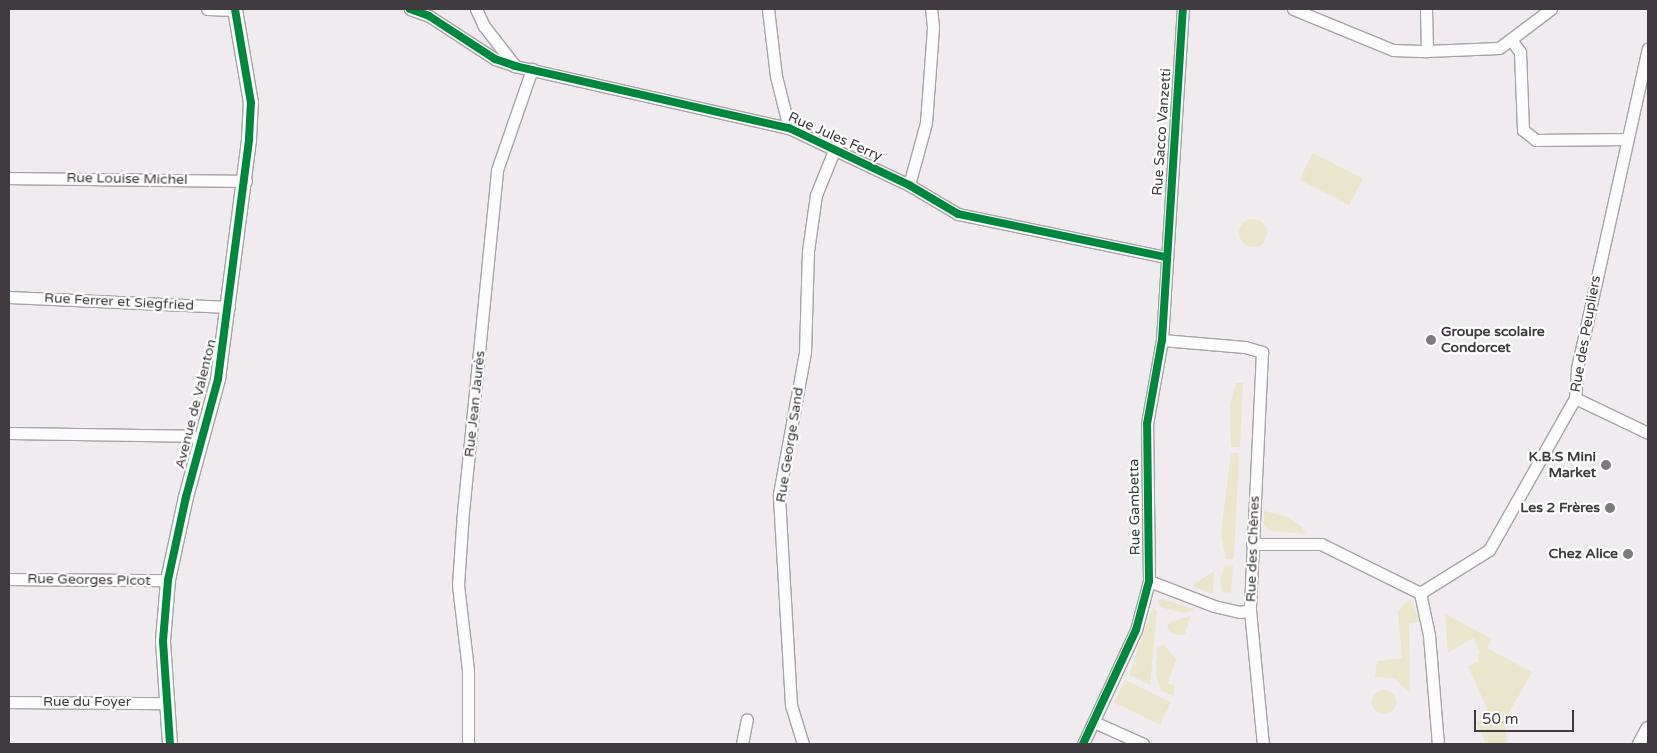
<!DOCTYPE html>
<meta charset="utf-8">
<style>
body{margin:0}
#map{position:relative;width:1657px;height:753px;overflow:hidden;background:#efebef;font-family:"Varela Round",sans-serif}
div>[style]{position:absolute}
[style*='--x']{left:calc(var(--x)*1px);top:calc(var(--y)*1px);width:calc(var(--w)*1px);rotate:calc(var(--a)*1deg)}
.green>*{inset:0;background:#eae6cc;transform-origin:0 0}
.round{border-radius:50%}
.roads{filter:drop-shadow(1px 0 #a6a4a6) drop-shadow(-1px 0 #a6a4a6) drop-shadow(0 1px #a6a4a6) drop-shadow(0 -1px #a6a4a6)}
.minor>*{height:11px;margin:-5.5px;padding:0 5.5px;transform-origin:5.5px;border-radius:5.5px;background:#fdfcfd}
.tertiary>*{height:14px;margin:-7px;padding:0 7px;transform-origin:7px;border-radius:7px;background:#fdfcfd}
.secondary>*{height:15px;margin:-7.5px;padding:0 7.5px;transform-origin:7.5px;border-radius:7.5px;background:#fdfcfd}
.cycleway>*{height:8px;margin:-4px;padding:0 4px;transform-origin:4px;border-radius:4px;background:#00873e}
.dots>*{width:14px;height:14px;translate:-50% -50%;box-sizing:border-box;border:2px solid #fff;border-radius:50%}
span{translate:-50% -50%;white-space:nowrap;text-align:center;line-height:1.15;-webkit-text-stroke:4.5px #fff;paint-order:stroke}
.street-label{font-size:14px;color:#3f3b3e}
.poi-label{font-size:14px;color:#3f3b3e;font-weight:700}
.left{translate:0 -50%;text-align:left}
.right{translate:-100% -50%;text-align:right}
.frame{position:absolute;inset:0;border:10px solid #3f3b3e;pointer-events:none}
.scale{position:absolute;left:1474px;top:710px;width:100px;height:22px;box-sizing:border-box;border:2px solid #3f3b3e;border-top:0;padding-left:6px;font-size:15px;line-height:18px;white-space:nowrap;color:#3f3b3e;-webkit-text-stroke:4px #fff;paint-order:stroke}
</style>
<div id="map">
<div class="green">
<div style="left:1313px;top:153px;width:56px;height:30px;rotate:27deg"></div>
<div class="round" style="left:1239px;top:219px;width:28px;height:28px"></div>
<div style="clip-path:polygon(1236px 383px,1243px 383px,1240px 447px,1231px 447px,1230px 404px)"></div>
<div style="clip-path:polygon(1231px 453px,1239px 453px,1234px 559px,1226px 559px,1221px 535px)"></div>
<div style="clip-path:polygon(1264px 511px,1287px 517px,1301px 526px,1306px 534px,1270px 531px,1264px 525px)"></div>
<div style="clip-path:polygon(1225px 565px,1233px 566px,1231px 593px,1222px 592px,1220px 579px)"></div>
<div style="clip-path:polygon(1214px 571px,1213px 594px,1194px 587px,1194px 584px)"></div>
<div style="clip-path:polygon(1410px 598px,1420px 622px,1409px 623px,1410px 693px,1394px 678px,1375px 677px,1377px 661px,1402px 658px,1398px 611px)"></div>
<div style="clip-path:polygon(1162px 599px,1193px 609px,1194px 610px,1183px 613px,1160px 607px,1157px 600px)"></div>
<div style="clip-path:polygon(1153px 607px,1157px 611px,1150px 685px,1129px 675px)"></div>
<div style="clip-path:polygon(1445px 614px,1492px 639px,1487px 648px,1532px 672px,1505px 720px,1507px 744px,1486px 744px,1476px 722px,1481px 720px,1480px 716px,1488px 711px,1468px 666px,1479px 661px,1477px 655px,1480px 653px,1473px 638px,1448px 653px)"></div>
<div style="clip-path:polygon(1190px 616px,1195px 619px,1190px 617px,1185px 634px,1176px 635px,1169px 631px,1167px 626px,1170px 622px)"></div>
<div style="clip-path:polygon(1163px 644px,1176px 659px,1168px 683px,1175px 686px,1173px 696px,1161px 691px,1156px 676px,1157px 648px)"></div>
<div style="left:1125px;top:680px;width:51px;height:25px;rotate:26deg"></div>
<div class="round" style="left:1372px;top:690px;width:24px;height:24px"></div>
</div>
<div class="roads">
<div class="minor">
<div style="--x:207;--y:9;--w:28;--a:2"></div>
<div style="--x:410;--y:9;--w:20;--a:20"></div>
<div style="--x:429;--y:16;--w:79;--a:33.1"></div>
<div style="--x:495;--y:59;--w:21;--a:19"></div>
<div style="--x:515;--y:66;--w:281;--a:12.8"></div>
<div style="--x:789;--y:128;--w:133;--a:25.4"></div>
<div style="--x:909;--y:185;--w:57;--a:30.6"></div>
<div style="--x:958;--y:214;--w:212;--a:11.7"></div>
<div style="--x:476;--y:9;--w:19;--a:65"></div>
<div style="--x:484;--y:26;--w:51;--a:52.2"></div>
<div style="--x:768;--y:9;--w:67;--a:83.2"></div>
<div style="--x:776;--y:76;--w:54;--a:76"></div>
<div style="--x:1293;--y:9;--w:108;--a:22.3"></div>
<div style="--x:1393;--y:50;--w:34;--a:2"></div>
<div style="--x:1427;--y:51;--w:72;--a:-2.4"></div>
<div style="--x:1499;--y:48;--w:65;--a:-36.9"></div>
<div style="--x:1426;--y:9;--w:42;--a:88.6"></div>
<div style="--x:1512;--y:41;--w:14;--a:54"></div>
<div style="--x:1520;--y:52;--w:78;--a:87.8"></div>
<div style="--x:1523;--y:130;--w:16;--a:38"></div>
<div style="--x:1536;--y:140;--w:90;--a:-0.6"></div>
<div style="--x:9;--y:178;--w:237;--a:0.7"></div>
<div style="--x:909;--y:185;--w:64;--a:-74.7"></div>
<div style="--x:926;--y:123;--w:96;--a:-85.8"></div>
<div style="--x:933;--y:27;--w:18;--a:-96"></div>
<div style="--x:9;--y:297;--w:220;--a:2.6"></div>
<div style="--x:1162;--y:340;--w:83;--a:4.8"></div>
<div style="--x:1245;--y:347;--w:18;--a:16"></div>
<div style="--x:1262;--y:352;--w:258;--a:92.7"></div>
<div style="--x:1250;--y:610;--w:135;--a:84.5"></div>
<div style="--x:1575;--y:398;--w:81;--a:25.6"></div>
<div style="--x:9;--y:433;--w:182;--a:0.9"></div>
<div style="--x:191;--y:436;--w:11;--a:22"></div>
<div style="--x:1252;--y:544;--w:69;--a:0"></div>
<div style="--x:1321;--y:544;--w:110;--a:26.3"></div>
<div style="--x:1420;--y:593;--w:43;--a:77.9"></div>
<div style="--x:1429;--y:635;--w:109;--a:85.3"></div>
<div style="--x:9;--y:579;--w:159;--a:0.4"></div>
<div style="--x:1149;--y:581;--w:70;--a:21"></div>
<div style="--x:1214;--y:606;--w:27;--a:13"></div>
<div style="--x:1240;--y:612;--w:10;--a:-11"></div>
<div style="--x:1420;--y:593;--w:81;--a:-31.9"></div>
<div style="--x:1489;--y:550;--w:175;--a:-60.5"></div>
<div style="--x:1575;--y:398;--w:30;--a:-86"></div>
<div style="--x:1577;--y:368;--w:327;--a:-77.5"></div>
<div style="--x:9;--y:702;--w:156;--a:0.4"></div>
<div style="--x:1094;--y:722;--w:54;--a:24.2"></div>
<div style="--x:468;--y:744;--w:74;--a:-90"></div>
<div style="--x:468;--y:670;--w:86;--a:-96.7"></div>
<div style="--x:458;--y:585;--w:73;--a:-86.1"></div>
<div style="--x:463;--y:512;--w:344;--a:-84.3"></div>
<div style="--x:497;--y:170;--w:107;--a:-70.9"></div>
<div style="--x:742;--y:744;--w:25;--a:-79"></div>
<div style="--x:803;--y:744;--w:41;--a:-107.1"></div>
<div style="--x:791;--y:705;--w:211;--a:-93.3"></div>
<div style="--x:779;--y:494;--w:144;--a:-79.6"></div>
<div style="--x:805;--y:352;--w:101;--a:-88.3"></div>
<div style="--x:808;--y:251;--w:57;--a:-81.9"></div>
<div style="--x:816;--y:195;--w:51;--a:-68"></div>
<div style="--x:1083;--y:744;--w:126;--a:-65.1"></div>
<div style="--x:1136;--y:630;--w:51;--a:-75.1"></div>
<div style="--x:1149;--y:581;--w:157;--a:-90.7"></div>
<div style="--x:1147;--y:424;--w:85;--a:-79.9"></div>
<div style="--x:1162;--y:340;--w:332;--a:-86.4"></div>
</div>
<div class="tertiary">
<div style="--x:170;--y:744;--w:103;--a:-93.9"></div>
<div style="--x:163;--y:641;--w:61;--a:-85.3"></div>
<div style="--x:168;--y:580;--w:85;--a:-77.8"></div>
<div style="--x:186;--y:497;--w:122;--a:-74.8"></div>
<div style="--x:218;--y:379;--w:242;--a:-82.6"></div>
<div style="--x:249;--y:139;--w:36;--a:-87"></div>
<div style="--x:251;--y:103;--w:95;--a:-99.7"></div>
</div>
<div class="secondary">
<div style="--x:1640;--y:744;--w:17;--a:-62"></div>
</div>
</div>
<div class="cycleway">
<div style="--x:410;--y:9;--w:20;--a:20"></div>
<div style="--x:429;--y:16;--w:79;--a:33.1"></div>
<div style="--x:495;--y:59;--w:21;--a:19"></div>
<div style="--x:515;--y:66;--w:281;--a:12.8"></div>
<div style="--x:789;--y:128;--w:133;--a:25.4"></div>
<div style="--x:909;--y:185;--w:57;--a:30.6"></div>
<div style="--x:958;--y:214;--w:212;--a:11.7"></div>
<div style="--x:170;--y:744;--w:103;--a:-93.9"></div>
<div style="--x:163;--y:641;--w:61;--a:-85.3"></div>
<div style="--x:168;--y:580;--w:85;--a:-77.8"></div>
<div style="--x:186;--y:497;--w:122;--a:-74.8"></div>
<div style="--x:218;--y:379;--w:242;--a:-82.6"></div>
<div style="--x:249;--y:139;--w:36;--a:-87"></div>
<div style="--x:251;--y:103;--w:95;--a:-99.7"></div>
<div style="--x:1083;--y:744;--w:126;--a:-65.1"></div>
<div style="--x:1136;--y:630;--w:51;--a:-75.1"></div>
<div style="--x:1149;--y:581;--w:157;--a:-90.7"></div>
<div style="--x:1147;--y:424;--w:85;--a:-79.9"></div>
<div style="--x:1162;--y:340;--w:332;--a:-86.4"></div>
</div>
<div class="dots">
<div style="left:1431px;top:340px;background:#7d797c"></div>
<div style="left:1606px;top:465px;background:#7d797c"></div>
<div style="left:1610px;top:508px;background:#7d797c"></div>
<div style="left:1628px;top:554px;background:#7d797c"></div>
</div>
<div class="street-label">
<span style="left:1162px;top:132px;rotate:-86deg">Rue Sacco Vanzetti</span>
<span style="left:835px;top:137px;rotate:24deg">Rue Jules Ferry</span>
<span style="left:127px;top:179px;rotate:1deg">Rue Louise Michel</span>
<span style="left:119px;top:302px;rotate:3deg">Rue Ferrer et Siegfried</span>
<span style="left:1586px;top:334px;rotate:-80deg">Rue des Peupliers</span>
<span style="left:196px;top:404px;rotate:-76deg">Avenue de Valenton</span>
<span style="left:475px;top:404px;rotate:-84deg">Rue Jean Jaurès</span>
<span style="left:790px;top:445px;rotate:-81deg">Rue George Sand</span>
<span style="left:1135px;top:507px;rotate:-91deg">Rue Gambetta</span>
<span style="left:1253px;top:549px;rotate:-88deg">Rue des Chênes</span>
<span style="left:89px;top:580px;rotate:1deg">Rue Georges Picot</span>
<span style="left:87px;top:702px">Rue du Foyer</span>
</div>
<div class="poi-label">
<span class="left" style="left:1441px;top:340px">Groupe scolaire<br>Condorcet</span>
<span class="right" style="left:1596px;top:465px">K.B.S Mini<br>Market</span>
<span class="right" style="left:1600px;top:508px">Les 2 Frères</span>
<span class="right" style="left:1618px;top:554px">Chez Alice</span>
</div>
<div class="frame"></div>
<div class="scale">50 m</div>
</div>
